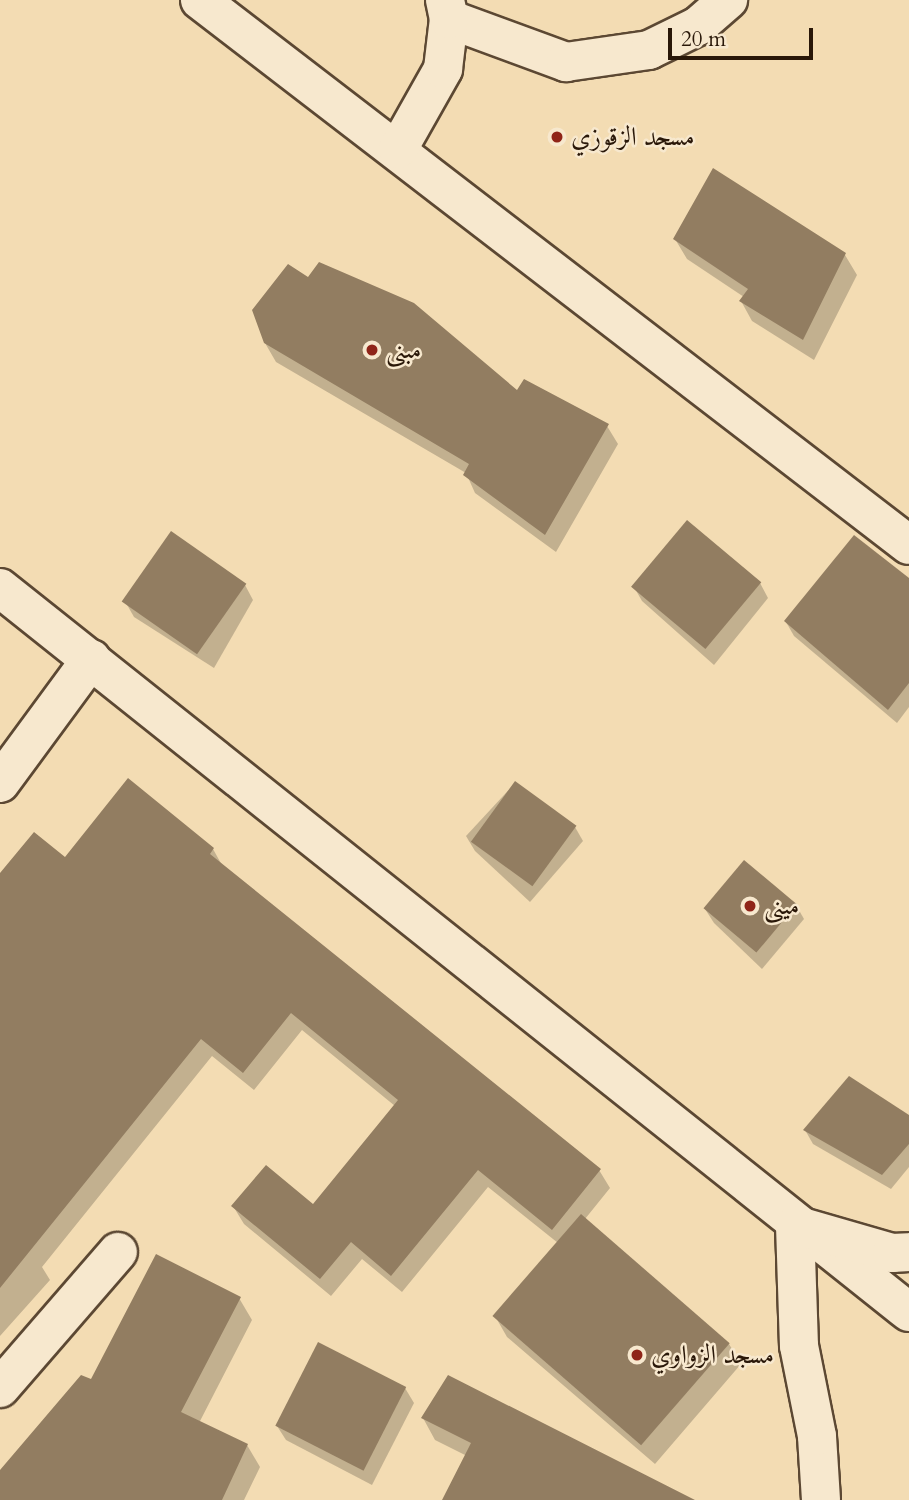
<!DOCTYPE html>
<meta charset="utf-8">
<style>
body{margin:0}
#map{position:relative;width:909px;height:1500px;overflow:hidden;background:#f3dcb3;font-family:Cardo,Amiri,serif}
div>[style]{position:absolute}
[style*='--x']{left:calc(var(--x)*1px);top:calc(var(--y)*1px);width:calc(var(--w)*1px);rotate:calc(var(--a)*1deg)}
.shadow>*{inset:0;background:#0003}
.building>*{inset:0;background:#927d61;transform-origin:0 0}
.roads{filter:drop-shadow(2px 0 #5c4833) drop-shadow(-2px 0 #5c4833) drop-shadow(0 2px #5c4833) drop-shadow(0 -2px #5c4833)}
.street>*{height:38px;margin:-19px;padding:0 19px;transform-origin:19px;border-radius:19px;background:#f7e8ce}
.secondary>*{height:38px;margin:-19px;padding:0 19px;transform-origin:19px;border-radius:19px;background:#f7e8ce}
.dots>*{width:19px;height:19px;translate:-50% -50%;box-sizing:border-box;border:4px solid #f7e8ce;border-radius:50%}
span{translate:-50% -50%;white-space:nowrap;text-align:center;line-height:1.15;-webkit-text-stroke:5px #f7e8ce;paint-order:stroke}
.poi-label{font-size:26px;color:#291708}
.left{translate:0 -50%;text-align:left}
.scale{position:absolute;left:668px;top:28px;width:145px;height:32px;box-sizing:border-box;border:4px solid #291708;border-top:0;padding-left:9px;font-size:21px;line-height:24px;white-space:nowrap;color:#291708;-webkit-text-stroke:5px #f7e8ce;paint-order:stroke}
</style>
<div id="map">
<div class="shadow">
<div style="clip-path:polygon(675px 239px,845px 255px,857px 275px,814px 360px,752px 321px,741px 301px,744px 297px,687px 259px)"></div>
<div style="clip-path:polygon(265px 343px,518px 393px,607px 426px,618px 444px,556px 552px,475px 493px,466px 473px,276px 362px)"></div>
<div style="clip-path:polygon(909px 580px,909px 707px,897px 723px,794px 636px,786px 622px)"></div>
<div style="clip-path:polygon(760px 583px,768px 598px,714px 665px,642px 601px,634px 587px)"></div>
<div style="clip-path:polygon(245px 585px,253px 600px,214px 668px,134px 617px,126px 603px)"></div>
<div style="clip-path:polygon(515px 783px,575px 827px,583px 841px,530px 902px,475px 851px,466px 836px)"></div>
<div style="clip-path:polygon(213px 849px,223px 867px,599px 1170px,610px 1188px,585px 1219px,729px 1344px,741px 1364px,655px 1464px,507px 1337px,495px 1316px,558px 1243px,488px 1187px,402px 1292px,362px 1259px,331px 1296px,244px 1224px,233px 1206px,313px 1206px,395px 1106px,302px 1030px,254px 1090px,212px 1056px,42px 1267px,50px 1280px,0 1336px,0 876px,65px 859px)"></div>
<div style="clip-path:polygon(796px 905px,804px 919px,762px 969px,714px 923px,705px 909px)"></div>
<div style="clip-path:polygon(909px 1117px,909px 1167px,891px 1189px,813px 1144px,805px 1130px)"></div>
<div style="clip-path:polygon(239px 1298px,252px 1320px,199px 1423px,247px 1445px,260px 1467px,244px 1500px,0 1500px,0 1473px,92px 1381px)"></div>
<div style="clip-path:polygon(405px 1388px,414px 1403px,372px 1485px,286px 1440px,277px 1426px)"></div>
<div style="clip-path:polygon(423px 1418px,691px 1500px,444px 1500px,467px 1456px,435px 1440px)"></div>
</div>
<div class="building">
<div style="clip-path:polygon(713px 168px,846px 253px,803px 340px,739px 301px,748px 289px,673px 239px)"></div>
<div style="clip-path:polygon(319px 262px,414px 303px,517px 390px,524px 379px,609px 424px,545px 535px,463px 475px,469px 464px,264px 343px,252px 310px,288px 264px,308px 277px)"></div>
<div style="left:687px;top:520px;width:97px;height:87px;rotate:40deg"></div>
<div style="left:171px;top:531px;width:92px;height:86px;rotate:35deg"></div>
<div style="clip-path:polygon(854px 535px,909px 578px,909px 683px,888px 710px,784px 621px)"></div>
<div style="clip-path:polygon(128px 778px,214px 848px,210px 854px,601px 1169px,552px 1230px,478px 1170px,391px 1276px,351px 1242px,320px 1279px,231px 1206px,266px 1165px,313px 1204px,398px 1100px,291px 1013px,243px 1073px,201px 1039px,0 1288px,0 873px,34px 832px,65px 857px)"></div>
<div style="left:515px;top:781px;width:76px;height:75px;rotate:36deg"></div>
<div style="left:744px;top:860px;width:69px;height:63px;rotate:40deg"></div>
<div style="clip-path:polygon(849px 1076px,909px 1115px,909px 1144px,882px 1175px,803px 1130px)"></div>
<div style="left:581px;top:1214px;width:197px;height:135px;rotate:41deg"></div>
<div style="clip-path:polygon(156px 1254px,241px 1297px,181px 1412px,248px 1444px,222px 1500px,0 1500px,0 1470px,81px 1375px,91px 1379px)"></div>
<div style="left:318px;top:1342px;width:99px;height:94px;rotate:27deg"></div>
<div style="clip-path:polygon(448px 1375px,695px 1500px,442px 1500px,471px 1443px,421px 1418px)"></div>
</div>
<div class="roads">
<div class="street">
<div style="--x:200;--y:0;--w:894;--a:37.55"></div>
<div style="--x:449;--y:19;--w:125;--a:20.2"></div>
<div style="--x:566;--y:62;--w:84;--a:-8.2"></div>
<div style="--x:649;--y:50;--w:55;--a:-26.1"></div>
<div style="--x:698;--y:26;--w:40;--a:-41"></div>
<div style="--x:398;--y:149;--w:92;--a:-60.6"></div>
<div style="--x:443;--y:69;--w:50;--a:-83.2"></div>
<div style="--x:449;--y:19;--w:19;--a:-102"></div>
<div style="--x:0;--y:588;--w:1162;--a:38.54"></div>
<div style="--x:0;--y:783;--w:154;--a:-53.7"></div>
<div style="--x:0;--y:1388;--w:180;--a:-49.1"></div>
</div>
<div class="secondary">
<div style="--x:821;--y:1500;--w:64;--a:-93.6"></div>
<div style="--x:817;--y:1436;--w:92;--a:-101.3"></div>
<div style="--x:799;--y:1346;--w:121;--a:-91.9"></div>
<div style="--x:795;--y:1225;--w:101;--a:16.1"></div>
<div style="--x:892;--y:1253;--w:17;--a:-3"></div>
</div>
</div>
<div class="dots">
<div style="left:557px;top:137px;background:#8f2418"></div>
<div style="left:372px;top:350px;background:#8f2418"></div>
<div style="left:750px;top:906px;background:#8f2418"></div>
<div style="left:637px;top:1355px;background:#8f2418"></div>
</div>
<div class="poi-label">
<span class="left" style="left:571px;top:137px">مسجد الزقوزي</span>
<span class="left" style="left:386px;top:350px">مبنى</span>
<span class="left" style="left:764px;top:906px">مينى</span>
<span class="left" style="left:651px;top:1355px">مسجد الزواوي</span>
</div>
<div class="scale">20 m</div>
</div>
